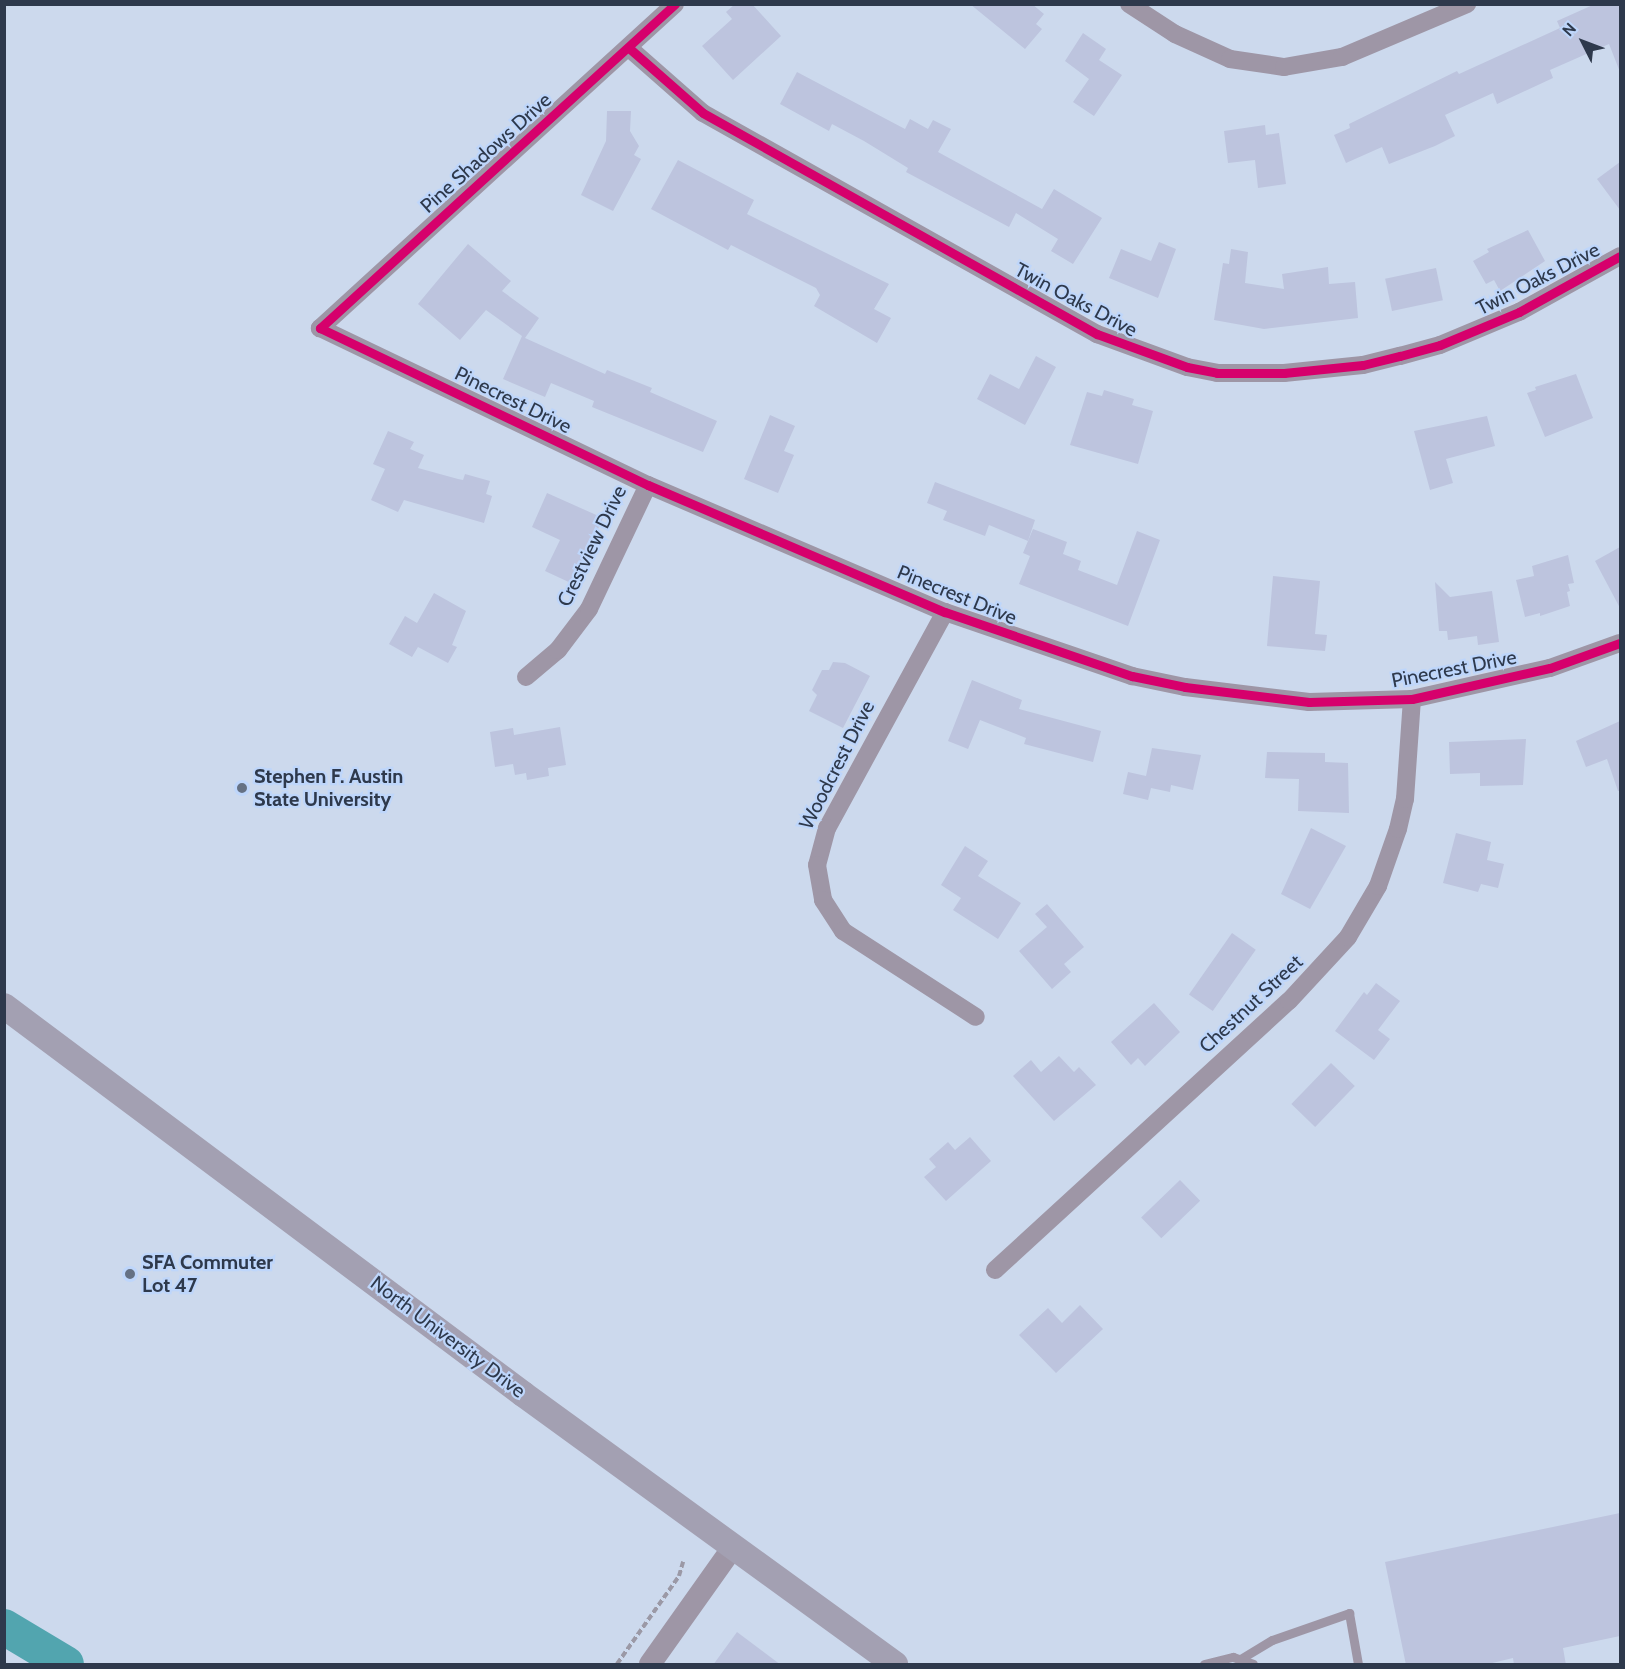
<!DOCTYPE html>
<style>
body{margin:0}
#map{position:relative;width:1625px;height:1669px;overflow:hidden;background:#ccd9ed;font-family:Cabin,sans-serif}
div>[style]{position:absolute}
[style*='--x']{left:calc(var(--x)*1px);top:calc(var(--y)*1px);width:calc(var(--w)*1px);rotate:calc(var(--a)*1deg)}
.river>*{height:36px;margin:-18px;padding:0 18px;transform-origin:18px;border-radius:18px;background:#52a5af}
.building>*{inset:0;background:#bdc4de;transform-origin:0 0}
.path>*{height:4px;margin-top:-2px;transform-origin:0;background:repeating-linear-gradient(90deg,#9b99a6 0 6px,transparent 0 9px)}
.service>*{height:9px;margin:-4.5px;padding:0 4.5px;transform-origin:4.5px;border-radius:4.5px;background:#9e96a6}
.minor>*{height:18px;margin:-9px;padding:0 9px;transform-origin:9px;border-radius:9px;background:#9e96a6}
.tertiary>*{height:22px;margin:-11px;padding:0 11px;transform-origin:11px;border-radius:11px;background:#9e96a6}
.secondary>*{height:26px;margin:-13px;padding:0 13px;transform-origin:13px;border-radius:13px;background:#a3a0b2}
.cycleway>*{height:9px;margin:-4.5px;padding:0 4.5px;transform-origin:4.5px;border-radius:4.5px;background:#d6006c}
.dots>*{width:16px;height:16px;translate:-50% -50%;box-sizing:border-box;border:3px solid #bed6fb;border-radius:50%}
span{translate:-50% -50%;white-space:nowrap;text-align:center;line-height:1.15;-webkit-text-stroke:4.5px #bed6fb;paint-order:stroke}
.street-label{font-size:20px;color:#2e394c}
.poi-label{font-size:20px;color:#2e394c;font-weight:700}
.left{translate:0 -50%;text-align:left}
.frame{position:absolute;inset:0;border:6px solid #2e394c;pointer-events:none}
.north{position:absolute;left:1553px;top:12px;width:60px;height:60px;-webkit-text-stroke:4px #bed6fb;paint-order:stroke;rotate:312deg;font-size:16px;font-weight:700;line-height:24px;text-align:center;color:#2e394c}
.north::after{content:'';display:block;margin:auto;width:21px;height:27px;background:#2e394c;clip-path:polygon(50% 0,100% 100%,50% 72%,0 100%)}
</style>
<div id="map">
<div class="river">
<div style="--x:4;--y:1627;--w:72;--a:30.8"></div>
</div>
<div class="building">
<div style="clip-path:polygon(735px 4px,752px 4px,781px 36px,733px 80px,702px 46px,732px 19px,726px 12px)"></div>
<div style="clip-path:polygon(970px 4px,1032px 4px,1044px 14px,1036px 24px,1042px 29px,1025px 49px)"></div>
<div style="clip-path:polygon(1595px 4px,1620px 4px,1620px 72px,1609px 44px,1550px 70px,1553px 78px,1497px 104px,1493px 93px,1445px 115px,1455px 136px,1435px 146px,1389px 164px,1382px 147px,1346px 163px,1334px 135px,1350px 128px,1349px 124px,1457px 71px,1459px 74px,1560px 28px,1557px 21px)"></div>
<div style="clip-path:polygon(1083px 33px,1106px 49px,1099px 60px,1122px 75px,1094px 116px,1073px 102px,1089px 79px,1065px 61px)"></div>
<div style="clip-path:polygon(797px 72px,905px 129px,910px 119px,928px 129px,933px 120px,951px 129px,938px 152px,1042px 209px,1054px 189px,1102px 218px,1073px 264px,1051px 251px,1058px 239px,1016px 213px,1009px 227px,906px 172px,908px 168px,864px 141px,832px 124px,829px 131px,780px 104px)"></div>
<div style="clip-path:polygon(607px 111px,631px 111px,630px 131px,639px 146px,634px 155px,641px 159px,613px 211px,581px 195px,606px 141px)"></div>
<div style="clip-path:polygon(1265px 125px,1266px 135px,1279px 133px,1286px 184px,1258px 188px,1255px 160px,1228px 163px,1224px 131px)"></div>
<div style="clip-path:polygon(678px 160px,754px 200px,747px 214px,889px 284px,874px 309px,891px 318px,877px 343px,814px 306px,820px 295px,816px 288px,731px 245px,728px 250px,651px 209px)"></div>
<div style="clip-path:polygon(1620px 162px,1620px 210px,1597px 179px)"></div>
<div style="clip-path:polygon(1528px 230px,1545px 261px,1500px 291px,1494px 280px,1486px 284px,1473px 261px,1489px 252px,1487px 249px)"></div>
<div style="clip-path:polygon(1159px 242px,1176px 249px,1158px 298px,1109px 278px,1121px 249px,1151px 261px)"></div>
<div style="clip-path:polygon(468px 244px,511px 281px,502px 291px,539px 318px,525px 338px,605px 374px,607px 370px,652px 388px,650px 392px,717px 421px,703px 452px,592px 407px,594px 401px,551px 383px,545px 397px,503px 379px,522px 336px,486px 310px,460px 340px,418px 304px)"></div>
<div style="clip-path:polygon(1231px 249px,1248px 252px,1245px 283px,1284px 289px,1282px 274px,1328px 267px,1329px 284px,1355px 282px,1358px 318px,1264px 329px,1214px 320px,1223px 263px,1229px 264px)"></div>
<div style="left:1436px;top:268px;width:33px;height:52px;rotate:78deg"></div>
<div style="clip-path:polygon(1036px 356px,1056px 367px,1025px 425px,977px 399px,990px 374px,1019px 389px)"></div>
<div style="clip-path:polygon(1576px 374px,1593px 418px,1545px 437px,1527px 393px,1536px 390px,1535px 387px)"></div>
<div style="clip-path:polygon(1104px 390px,1134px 399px,1132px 405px,1153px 411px,1138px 464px,1070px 445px,1087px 392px,1102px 396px)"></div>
<div style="clip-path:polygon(770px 415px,795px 426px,784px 451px,794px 455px,778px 493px,744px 479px)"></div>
<div style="clip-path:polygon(1487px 416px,1495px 446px,1446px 459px,1453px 483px,1430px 490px,1414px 431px)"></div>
<div style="clip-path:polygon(388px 431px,414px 442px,410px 449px,424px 455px,418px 468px,458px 479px,463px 480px,465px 474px,490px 481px,486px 494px,492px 496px,484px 523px,404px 500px,398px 512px,371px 500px,385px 469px,373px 464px)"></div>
<div style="clip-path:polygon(935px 482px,1035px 520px,1028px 541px,989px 525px,985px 536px,943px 520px,947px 511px,927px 503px)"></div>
<div style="clip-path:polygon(547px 493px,603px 518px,573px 584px,545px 571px,560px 540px,532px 527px)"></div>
<div style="clip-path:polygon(1033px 529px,1067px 542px,1063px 554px,1081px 561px,1078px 570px,1117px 585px,1137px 531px,1160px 540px,1128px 626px,1019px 584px,1030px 556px,1023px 553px)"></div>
<div style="clip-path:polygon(1620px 547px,1620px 608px,1595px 561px)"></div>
<div style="clip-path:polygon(1568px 555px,1574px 583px,1568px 584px,1570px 591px,1567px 592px,1570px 606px,1540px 616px,1540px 613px,1525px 617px,1516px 580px,1534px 576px,1532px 566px)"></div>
<div style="clip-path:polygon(1273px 576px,1320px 581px,1315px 634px,1327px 635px,1325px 651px,1267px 646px)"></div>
<div style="clip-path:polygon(1435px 582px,1450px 597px,1492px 591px,1499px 642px,1478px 645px,1477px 636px,1448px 640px,1447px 631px,1439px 631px)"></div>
<div style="clip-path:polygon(434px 593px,466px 611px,452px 645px,457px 647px,448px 663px,418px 647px,412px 657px,389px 644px,405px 616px,417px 623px)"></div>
<div style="clip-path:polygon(833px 662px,845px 663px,870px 676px,843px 728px,809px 711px,817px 695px,812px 690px,822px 670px,829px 670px)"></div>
<div style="clip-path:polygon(972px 680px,1022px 700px,1019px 709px,1101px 731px,1093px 762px,1024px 744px,1026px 738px,980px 720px,968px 749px,948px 741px)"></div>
<div style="clip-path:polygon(1620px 721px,1620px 791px,1618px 791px,1607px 759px,1586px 767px,1576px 741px)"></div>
<div style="clip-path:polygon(560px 727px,566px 765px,548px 768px,549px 776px,527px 780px,526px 773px,515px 775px,513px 764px,495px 767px,490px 732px,513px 728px,514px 735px)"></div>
<div style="clip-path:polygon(1526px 739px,1523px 785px,1480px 786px,1480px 773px,1450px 774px,1449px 742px)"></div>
<div style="clip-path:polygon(1152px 748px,1201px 755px,1193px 790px,1171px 785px,1170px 792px,1151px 788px,1148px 800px,1123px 794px,1128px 772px,1146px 776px)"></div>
<div style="clip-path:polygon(1267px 752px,1325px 753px,1325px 762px,1348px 763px,1349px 813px,1298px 811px,1299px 779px,1265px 778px)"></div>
<div style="clip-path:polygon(1311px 828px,1346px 846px,1310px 909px,1281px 894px)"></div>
<div style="clip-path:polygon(1456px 833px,1491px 842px,1487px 860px,1504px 864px,1498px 888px,1481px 884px,1478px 892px,1443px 883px)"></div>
<div style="clip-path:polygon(965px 846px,988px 861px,978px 876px,1021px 903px,998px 939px,953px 910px,961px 898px,941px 885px)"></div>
<div style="clip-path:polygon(1047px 904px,1084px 947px,1064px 964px,1071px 972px,1052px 989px,1019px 951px,1047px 927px,1035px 914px)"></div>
<div style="left:1232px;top:933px;width:29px;height:75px;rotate:35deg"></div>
<div style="clip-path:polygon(1376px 983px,1400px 1001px,1378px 1030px,1390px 1039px,1374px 1060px,1335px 1031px,1364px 992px,1367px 995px)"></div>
<div style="clip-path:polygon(1154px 1003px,1180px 1032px,1145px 1066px,1138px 1058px,1131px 1065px,1111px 1042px)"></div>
<div style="clip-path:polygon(1059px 1056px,1074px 1072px,1079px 1067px,1096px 1085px,1054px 1121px,1013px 1076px,1031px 1060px,1041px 1072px)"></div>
<div style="left:1331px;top:1063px;width:33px;height:57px;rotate:44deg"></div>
<div style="clip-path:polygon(970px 1137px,991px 1161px,946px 1201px,924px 1177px,936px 1167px,929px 1159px,948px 1142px,955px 1150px)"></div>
<div style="left:1180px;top:1180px;width:29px;height:54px;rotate:46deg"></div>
<div style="clip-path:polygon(1080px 1305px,1103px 1329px,1056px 1373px,1019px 1335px,1048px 1308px,1062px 1323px)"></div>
<div style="clip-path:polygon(1620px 1513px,1620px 1636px,1563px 1648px,1566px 1665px,1514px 1665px,1513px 1658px,1484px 1665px,1406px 1665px,1385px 1562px)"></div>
<div style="clip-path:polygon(737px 1632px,781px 1665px,713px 1665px)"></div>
</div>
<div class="path">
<div style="--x:617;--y:1664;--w:108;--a:-54.8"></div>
<div style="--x:679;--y:1576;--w:15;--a:-74"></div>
</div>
<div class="service">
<div style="--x:1242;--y:1658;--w:35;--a:-31"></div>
<div style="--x:1272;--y:1640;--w:82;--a:-19.3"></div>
<div style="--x:1349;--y:1613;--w:52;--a:80"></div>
<div style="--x:1204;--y:1664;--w:30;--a:-14"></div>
<div style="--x:1233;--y:1657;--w:21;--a:19"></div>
</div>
<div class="minor">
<div style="--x:675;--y:4;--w:481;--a:137.6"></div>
<div style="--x:320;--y:328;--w:364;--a:25.6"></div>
<div style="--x:648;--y:485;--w:323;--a:23.2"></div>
<div style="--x:945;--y:612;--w:198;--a:18.9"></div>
<div style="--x:1132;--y:676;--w:54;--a:11.7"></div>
<div style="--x:1185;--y:687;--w:125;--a:6.9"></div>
<div style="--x:1309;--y:702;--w:103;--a:-1.7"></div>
<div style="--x:1412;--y:699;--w:141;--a:-12.7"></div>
<div style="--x:1550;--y:668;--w:74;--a:-19.7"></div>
<div style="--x:1129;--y:4;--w:55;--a:33.1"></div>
<div style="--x:1175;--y:34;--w:60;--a:24.4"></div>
<div style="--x:1230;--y:59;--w:55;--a:8.4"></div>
<div style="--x:1284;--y:67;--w:59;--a:-9.8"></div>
<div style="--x:1342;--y:57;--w:136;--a:-23"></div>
<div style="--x:629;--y:48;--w:98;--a:41.3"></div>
<div style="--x:703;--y:113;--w:452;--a:29.3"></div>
<div style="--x:1097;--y:334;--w:96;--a:20.1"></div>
<div style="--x:1187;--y:367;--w:31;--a:11"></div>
<div style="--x:1217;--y:373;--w:67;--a:0"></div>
<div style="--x:1284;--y:373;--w:79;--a:-5.8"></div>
<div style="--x:1363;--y:365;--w:38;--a:-14"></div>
<div style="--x:1400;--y:356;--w:41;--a:-15.4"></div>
<div style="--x:1440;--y:345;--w:86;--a:-22.7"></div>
<div style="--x:1519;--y:312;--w:115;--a:-29"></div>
<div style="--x:945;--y:612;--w:246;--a:118.6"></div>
<div style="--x:827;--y:828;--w:38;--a:105"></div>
<div style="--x:817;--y:865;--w:36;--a:80"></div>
<div style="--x:823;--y:900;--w:37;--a:57"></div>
<div style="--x:843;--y:931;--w:158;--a:32.9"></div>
<div style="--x:526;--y:677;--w:42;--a:-40.2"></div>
<div style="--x:558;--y:650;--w:51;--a:-52.9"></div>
<div style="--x:589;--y:609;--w:137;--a:-64.6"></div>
<div style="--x:995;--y:1270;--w:398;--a:-42.5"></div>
<div style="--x:1289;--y:1001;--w:87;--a:-47.3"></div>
<div style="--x:1348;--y:937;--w:59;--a:-59.5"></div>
<div style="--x:1378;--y:886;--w:60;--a:-70.7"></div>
<div style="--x:1398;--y:829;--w:31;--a:-77"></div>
<div style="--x:1405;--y:799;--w:100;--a:-86"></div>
</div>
<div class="tertiary">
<div style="--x:650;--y:1664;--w:143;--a:-54.6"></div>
</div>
<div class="secondary">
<div style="--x:4;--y:1006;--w:648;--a:36.78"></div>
<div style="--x:523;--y:1394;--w:460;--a:36"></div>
</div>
<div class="cycleway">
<div style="--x:675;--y:4;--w:481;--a:137.6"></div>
<div style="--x:320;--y:328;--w:364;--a:25.6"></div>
<div style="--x:648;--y:485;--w:323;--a:23.2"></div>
<div style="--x:945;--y:612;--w:198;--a:18.9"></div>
<div style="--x:1132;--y:676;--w:54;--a:11.7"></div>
<div style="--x:1185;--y:687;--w:125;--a:6.9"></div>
<div style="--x:1309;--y:702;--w:103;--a:-1.7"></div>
<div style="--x:1412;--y:699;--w:141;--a:-12.7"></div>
<div style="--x:1550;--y:668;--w:74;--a:-19.7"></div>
<div style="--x:629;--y:48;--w:98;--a:41.3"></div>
<div style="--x:703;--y:113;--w:452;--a:29.3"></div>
<div style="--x:1097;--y:334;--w:96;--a:20.1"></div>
<div style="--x:1187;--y:367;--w:31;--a:11"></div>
<div style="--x:1217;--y:373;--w:67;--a:0"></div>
<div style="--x:1284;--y:373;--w:79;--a:-5.8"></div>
<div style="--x:1363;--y:365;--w:38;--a:-14"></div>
<div style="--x:1400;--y:356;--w:41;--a:-15.4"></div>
<div style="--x:1440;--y:345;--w:86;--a:-22.7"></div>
<div style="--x:1519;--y:312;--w:115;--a:-29"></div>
</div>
<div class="dots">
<div style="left:242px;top:788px;background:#657184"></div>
<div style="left:130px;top:1274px;background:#657184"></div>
</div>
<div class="street-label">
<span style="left:486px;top:153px;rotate:-42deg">Pine Shadows Drive</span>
<span style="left:1538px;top:279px;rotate:-27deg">Twin Oaks Drive</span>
<span style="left:1076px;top:300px;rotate:28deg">Twin Oaks Drive</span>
<span style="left:513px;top:400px;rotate:26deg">Pinecrest Drive</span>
<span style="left:592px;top:546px;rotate:-64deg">Crestview Drive</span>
<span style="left:957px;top:595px;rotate:22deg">Pinecrest Drive</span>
<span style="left:1454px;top:669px;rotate:-11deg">Pinecrest Drive</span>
<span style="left:837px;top:765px;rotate:-63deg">Woodcrest Drive</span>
<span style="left:1251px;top:1004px;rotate:-43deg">Chestnut Street</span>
<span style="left:448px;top:1337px;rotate:37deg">North University Drive</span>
</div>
<div class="poi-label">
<span class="left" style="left:254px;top:788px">Stephen F. Austin<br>State University</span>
<span class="left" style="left:142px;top:1274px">SFA Commuter<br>Lot 47</span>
</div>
<div class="frame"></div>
<div class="north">N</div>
</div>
